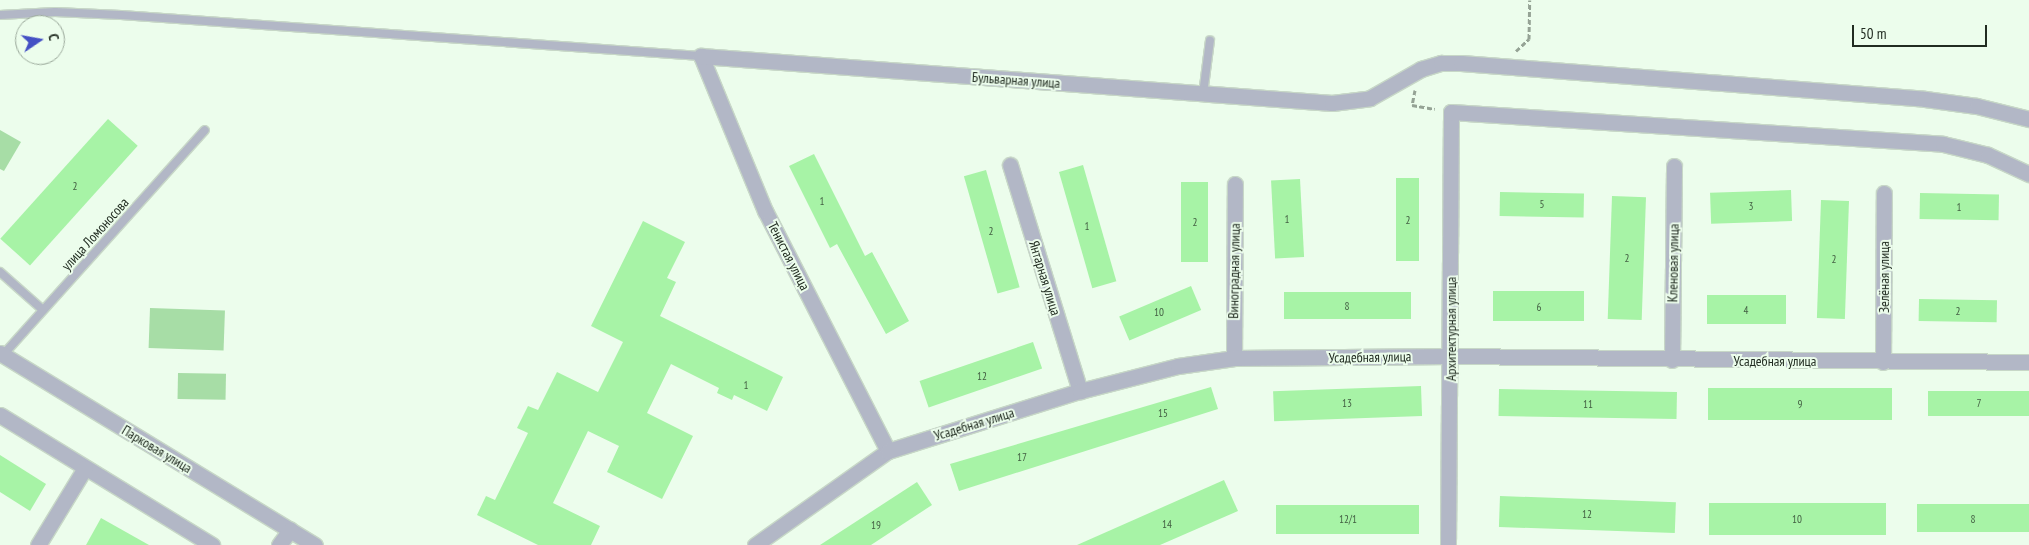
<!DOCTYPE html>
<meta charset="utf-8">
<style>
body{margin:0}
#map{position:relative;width:2029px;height:545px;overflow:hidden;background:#ecfdec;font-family:"PT Sans Narrow",sans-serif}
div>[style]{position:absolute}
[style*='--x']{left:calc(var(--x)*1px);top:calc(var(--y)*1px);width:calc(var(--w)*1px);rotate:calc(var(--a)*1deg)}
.green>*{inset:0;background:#a7dda6;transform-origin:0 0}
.building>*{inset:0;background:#a7f3a6;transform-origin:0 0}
.path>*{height:3px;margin-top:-1.5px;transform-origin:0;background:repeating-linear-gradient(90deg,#95a395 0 5px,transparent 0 7.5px)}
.roads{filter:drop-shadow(1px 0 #c7d7c7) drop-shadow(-1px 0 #c7d7c7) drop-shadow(0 1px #c7d7c7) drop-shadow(0 -1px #c7d7c7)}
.service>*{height:8px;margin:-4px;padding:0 4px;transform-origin:4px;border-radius:4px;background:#b2b7c6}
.minor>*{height:15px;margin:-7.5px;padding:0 7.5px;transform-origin:7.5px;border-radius:7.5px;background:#b2b7c6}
span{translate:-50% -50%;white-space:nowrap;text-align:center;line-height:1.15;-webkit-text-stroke:4px #ecfdec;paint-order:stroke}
.number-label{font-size:11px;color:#425e42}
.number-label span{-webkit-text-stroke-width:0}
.street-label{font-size:14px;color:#212c21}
.north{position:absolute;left:15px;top:15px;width:50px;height:50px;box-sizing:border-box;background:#ecfdec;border:1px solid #9ba99b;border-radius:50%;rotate:78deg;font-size:14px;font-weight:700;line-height:20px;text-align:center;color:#212c21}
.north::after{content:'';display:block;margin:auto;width:18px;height:22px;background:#4450c4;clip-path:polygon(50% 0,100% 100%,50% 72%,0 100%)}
.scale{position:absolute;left:1852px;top:25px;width:135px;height:22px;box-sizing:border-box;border:2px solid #212c21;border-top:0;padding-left:6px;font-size:15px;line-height:18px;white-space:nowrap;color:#212c21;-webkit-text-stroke:4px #ecfdec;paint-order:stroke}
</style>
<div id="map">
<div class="green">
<div style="clip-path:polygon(0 130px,21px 142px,4px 171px,0 169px)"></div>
<div style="left:150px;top:308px;width:75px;height:40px;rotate:2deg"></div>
<div style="left:178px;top:373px;width:48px;height:26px;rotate:1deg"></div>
</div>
<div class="building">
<div style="left:108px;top:119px;width:40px;height:161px;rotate:42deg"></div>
<div style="clip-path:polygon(814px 154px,865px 256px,872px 252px,909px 321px,886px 334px,837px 244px,830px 248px,789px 166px)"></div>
<div style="left:1083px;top:165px;width:121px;height:25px;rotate:74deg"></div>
<div style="left:986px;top:170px;width:122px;height:23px;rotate:74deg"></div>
<div style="left:1396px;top:178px;width:23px;height:83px"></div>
<div style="left:1300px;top:179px;width:78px;height:29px;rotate:87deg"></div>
<div style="left:1181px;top:182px;width:27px;height:80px"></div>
<div style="left:1791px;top:190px;width:31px;height:81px;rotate:88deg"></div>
<div style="left:1500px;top:192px;width:84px;height:24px;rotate:1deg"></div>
<div style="left:1920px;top:193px;width:79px;height:26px;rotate:1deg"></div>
<div style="left:1612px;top:196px;width:34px;height:123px;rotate:2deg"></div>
<div style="left:1821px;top:200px;width:28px;height:118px;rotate:2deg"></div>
<div style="clip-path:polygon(643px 221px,685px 242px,667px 278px,676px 282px,660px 316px,783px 377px,767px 411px,734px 395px,732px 400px,717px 393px,719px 388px,671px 364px,647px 413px,693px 436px,662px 499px,607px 472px,619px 446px,588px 431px,553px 503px,600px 526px,591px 545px,538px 545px,477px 515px,486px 496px,495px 500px,528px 433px,517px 428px,528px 406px,538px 410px,557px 372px,598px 392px,623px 342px,591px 326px)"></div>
<div style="left:1191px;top:286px;width:26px;height:78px;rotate:67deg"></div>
<div style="left:1584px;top:291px;width:30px;height:91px;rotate:90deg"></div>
<div style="left:1284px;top:292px;width:127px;height:27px"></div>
<div style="left:1786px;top:295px;width:29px;height:79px;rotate:90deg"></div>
<div style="left:1919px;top:299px;width:78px;height:22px;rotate:1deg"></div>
<div style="left:1033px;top:342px;width:28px;height:120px;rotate:71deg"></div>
<div style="left:1421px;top:386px;width:30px;height:148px;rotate:88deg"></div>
<div style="clip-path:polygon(1211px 387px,1218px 409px,959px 491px,950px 464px)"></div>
<div style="left:1708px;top:388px;width:184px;height:32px"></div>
<div style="left:1499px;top:389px;width:178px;height:27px;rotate:1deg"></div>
<div style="left:1928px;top:391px;width:101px;height:25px"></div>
<div style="clip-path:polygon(0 455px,46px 484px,30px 511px,0 492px)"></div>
<div style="clip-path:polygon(1224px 480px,1238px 511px,1160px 545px,1077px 545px)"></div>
<div style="clip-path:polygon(917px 482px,932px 505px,871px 545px,820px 545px)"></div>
<div style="left:1500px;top:496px;width:176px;height:31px;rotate:2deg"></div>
<div style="left:1709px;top:503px;width:177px;height:32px"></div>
<div style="left:2029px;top:504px;width:28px;height:112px;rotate:90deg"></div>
<div style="left:1276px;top:505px;width:143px;height:29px"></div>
<div style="clip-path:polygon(101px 518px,149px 545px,86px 545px)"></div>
</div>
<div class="path">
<div style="--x:1516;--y:51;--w:18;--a:-43"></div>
<div style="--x:1529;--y:39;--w:39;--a:-89"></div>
<div style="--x:1415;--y:90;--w:15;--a:101"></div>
<div style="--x:1412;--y:105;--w:23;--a:10"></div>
</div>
<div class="roads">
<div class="service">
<div style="--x:0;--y:15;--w:55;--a:-3.1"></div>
<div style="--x:55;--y:12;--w:66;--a:2.6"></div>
<div style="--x:121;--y:15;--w:581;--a:4.04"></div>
<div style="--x:1203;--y:94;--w:54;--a:-82.6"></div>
<div style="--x:0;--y:272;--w:57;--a:41.5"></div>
<div style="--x:3;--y:355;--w:302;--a:-48.1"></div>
</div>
<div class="minor">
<div style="--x:1010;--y:165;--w:237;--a:72.8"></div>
<div style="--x:0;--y:353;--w:369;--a:31.4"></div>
<div style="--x:1234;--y:358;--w:174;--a:-89.7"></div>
<div style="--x:1672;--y:360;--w:194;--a:-89.4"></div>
<div style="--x:1883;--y:362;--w:169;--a:-89.7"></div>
<div style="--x:0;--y:415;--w:249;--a:31.5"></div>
<div style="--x:888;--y:451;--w:270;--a:-117.1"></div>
<div style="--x:765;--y:211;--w:168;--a:-112.4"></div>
<div style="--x:701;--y:56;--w:633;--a:4.26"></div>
<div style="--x:1332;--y:103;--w:38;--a:-7"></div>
<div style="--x:1370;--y:98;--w:59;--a:-29.6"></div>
<div style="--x:1421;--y:69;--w:21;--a:-17"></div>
<div style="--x:1441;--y:63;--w:20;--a:0"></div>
<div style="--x:1461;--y:63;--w:465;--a:4.4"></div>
<div style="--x:1925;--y:99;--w:52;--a:7.7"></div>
<div style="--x:1977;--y:106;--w:54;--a:14"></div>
<div style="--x:38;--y:545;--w:90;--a:-58.6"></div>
<div style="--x:279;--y:545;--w:19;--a:-54"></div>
<div style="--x:755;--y:545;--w:163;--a:-35.3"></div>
<div style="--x:888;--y:451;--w:201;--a:-17.4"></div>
<div style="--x:1080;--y:391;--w:101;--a:-14.3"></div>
<div style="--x:1178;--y:366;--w:57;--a:-8.1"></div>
<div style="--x:1234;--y:358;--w:217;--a:-0.5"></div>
<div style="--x:1451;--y:356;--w:578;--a:0.59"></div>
<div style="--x:1448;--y:545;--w:433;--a:-89.6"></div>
<div style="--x:1451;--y:112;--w:493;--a:3.7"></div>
<div style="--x:1943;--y:144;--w:46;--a:13.7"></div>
<div style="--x:1988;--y:155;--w:45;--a:24.9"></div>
</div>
</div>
<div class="number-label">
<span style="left:75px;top:186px">2</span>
<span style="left:822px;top:201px">1</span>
<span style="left:1542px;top:204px">5</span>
<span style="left:1751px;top:206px">3</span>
<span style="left:1959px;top:207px">1</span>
<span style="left:1287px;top:219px">1</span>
<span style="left:1408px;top:220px">2</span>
<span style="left:1195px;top:222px">2</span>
<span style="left:1087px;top:226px">1</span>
<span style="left:991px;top:231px">2</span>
<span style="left:1627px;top:258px">2</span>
<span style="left:1834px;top:259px">2</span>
<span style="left:1347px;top:306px">8</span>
<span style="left:1539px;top:307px">6</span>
<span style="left:1746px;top:310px">4</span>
<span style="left:1958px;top:311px">2</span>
<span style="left:1159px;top:312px">10</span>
<span style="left:982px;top:376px">12</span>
<span style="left:746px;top:385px">1</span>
<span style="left:1347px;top:403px">13</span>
<span style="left:1979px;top:403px">7</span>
<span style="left:1588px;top:404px">11</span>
<span style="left:1800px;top:404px">9</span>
<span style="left:1163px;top:413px">15</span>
<span style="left:1022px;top:457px">17</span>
<span style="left:1587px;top:514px">12</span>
<span style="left:1348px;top:519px">12/1</span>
<span style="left:1797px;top:519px">10</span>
<span style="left:1973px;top:519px">8</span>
<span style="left:1167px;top:524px">14</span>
<span style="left:876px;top:525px">19</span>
</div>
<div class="street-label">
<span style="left:1016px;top:80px;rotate:4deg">Бульварная улица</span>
<span style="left:95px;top:234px;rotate:-48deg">улица Ломоносова</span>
<span style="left:789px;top:256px;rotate:63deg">Тенистая улица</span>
<span style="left:1673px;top:263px;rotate:-89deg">Кленовая улица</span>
<span style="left:1234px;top:271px;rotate:-89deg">Виноградная улица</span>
<span style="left:1884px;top:277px;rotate:-90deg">Зелёная улица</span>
<span style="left:1045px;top:278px;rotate:73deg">Янтарная улица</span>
<span style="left:1451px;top:329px;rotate:-90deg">Архитектурная улица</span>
<span style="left:1370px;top:357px;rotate:-1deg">Усадебная улица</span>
<span style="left:1775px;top:361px">Усадебная улица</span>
<span style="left:974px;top:424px;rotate:-17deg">Усадебная улица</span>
<span style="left:157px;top:449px;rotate:31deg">Парковая улица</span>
</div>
<div class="north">С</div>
<div class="scale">50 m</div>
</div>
